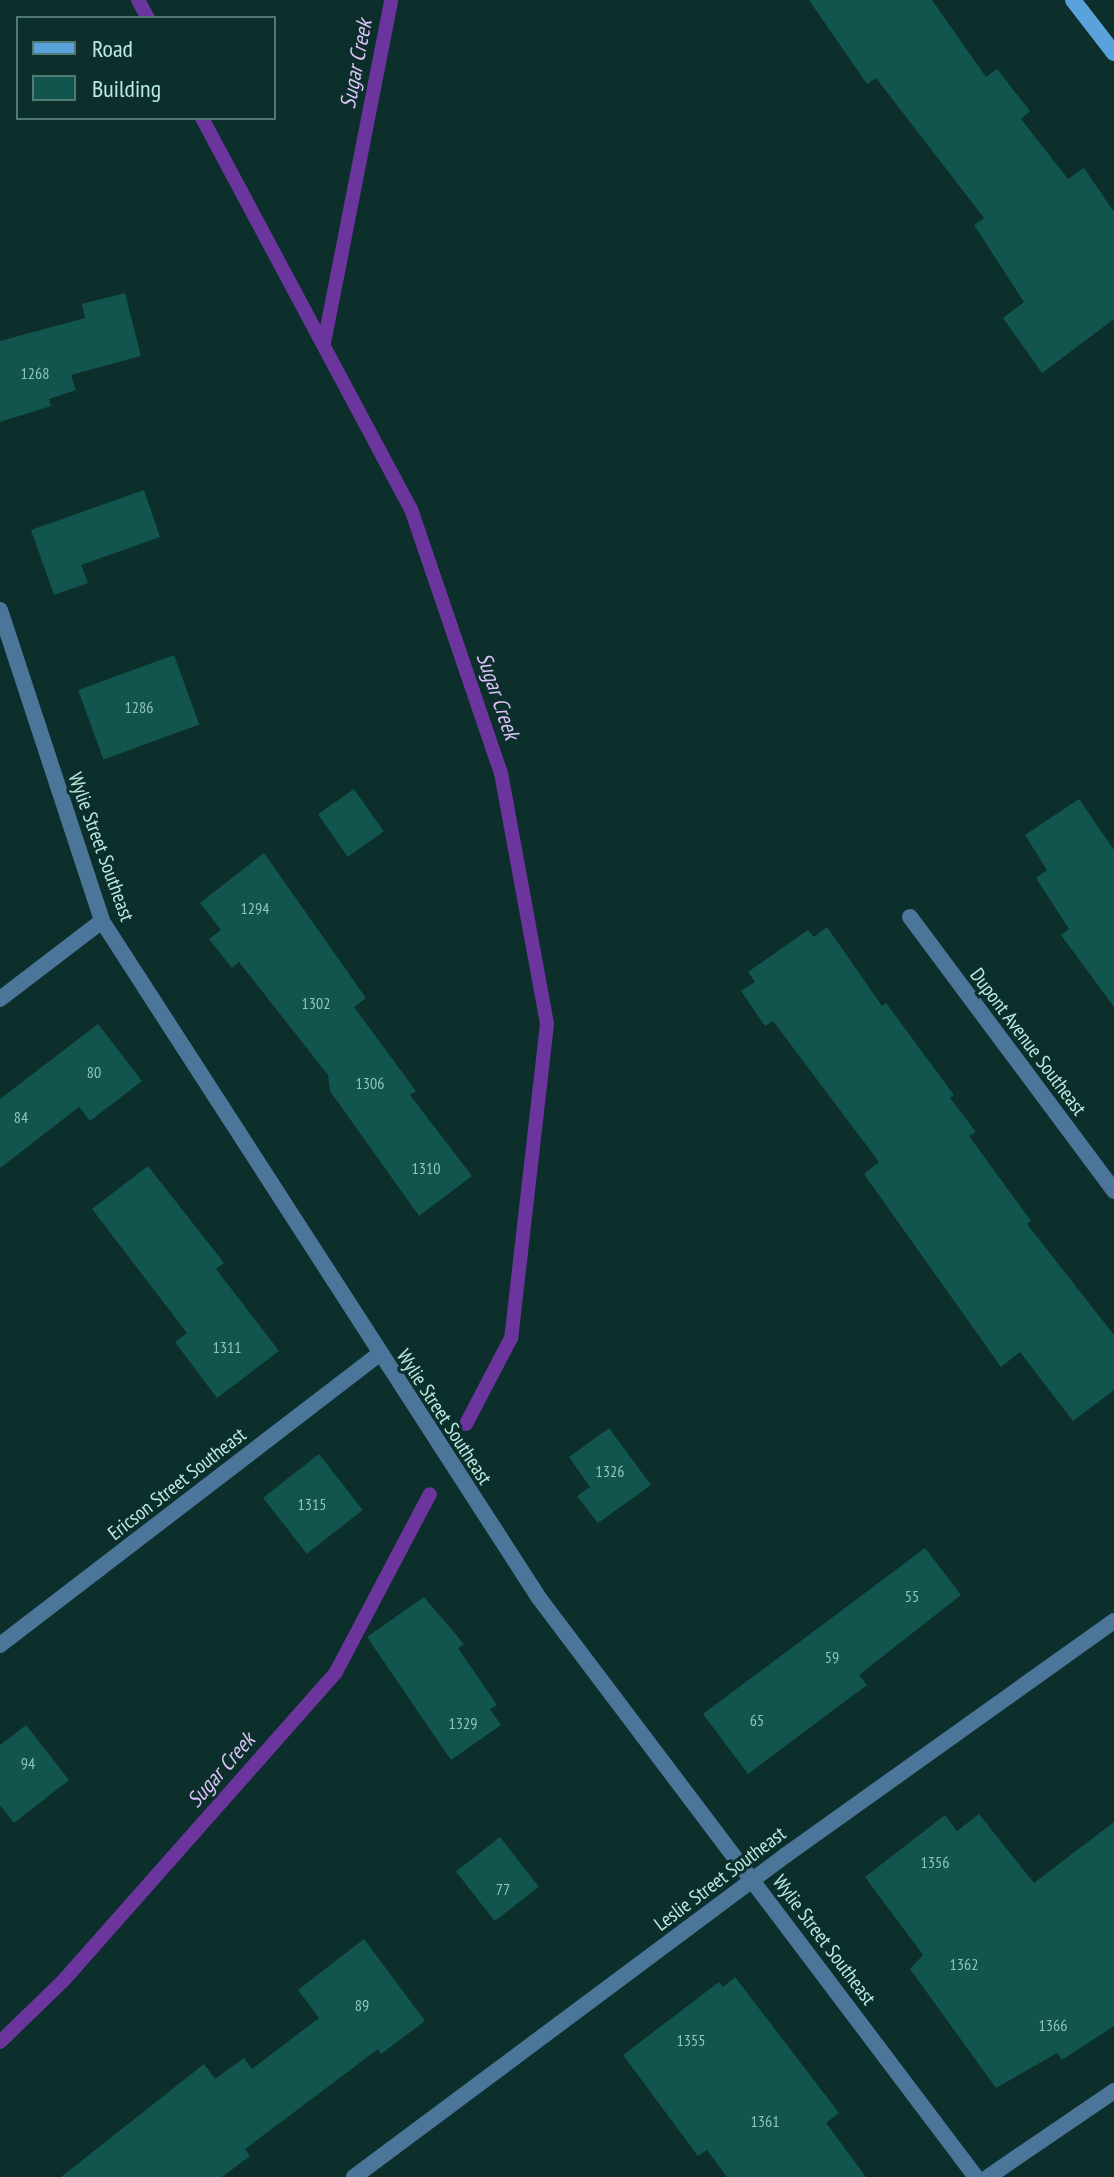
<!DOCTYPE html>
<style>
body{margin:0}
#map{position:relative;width:1114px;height:2177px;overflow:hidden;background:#0c2f2b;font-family:"PT Sans Narrow",sans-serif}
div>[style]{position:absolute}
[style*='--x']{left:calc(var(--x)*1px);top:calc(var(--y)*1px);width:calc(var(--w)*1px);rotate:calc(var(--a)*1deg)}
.stream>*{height:14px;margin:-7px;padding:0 7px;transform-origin:7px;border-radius:7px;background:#6c359e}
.building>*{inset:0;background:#11554e;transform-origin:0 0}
.lane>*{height:16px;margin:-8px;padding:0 8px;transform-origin:8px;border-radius:8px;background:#4b769a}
.street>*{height:16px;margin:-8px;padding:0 8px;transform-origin:8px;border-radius:8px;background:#4b769a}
.secondary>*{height:16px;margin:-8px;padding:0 8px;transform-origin:8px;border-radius:8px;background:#5aa2dc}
span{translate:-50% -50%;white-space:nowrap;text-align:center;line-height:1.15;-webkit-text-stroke:6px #0c2f2b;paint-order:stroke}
.number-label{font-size:16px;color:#90c5be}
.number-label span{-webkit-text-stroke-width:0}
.street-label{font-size:20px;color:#baeae3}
.water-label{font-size:22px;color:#d9c2f8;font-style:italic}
.legend{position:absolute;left:16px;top:16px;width:260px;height:104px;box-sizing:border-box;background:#0c2f2b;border:2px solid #527a75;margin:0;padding:10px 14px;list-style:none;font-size:24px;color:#baeae3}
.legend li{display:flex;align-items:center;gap:16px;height:40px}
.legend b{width:40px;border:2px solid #527a75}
</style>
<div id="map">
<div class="stream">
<div style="--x:138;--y:0;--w:21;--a:61"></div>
<div style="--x:202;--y:118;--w:443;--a:61.9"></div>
<div style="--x:411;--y:509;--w:279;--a:71.2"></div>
<div style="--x:501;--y:773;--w:255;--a:79.6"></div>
<div style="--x:547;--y:1024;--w:316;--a:96.5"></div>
<div style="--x:511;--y:1338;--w:97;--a:117.6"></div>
<div style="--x:324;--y:343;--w:349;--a:-78.9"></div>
<div style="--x:0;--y:2042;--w:88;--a:-44.1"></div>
<div style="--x:63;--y:1981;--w:412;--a:-48.5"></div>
<div style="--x:336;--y:1672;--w:201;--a:-62.2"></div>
</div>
<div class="building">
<div style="clip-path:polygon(809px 0,932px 0,986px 77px,997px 69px,1030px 111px,1021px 119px,1068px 179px,1084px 168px,1114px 212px,1114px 319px,1042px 373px,1003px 318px,1024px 302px,974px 225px,984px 218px,876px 78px,867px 84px)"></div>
<div style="clip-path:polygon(125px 293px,141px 356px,71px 375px,76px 390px,49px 399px,51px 406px,0 422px,0 341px,85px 318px,82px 304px)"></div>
<div style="clip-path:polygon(144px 490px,160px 537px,81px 565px,88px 583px,54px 595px,31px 530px)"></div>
<div style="left:174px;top:655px;width:74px;height:102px;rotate:70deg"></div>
<div style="left:354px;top:789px;width:52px;height:44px;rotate:55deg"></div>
<div style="clip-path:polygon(1079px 799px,1114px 850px,1114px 1007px,1061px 935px,1069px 929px,1036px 878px,1047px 870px,1025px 835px)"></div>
<div style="clip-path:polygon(264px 853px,366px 998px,354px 1007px,416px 1091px,410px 1095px,472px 1176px,419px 1216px,330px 1091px,328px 1075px,239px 962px,232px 968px,209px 939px,221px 930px,200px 903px)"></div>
<div style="clip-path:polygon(827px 927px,882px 1006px,886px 1003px,954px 1095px,950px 1098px,976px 1132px,969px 1136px,1031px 1221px,1027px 1224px,1114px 1335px,1114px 1390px,1073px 1421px,1020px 1352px,1001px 1367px,864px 1174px,879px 1162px,773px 1021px,765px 1026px,741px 991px,755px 982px,748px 972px,808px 930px,814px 937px)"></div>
<div style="clip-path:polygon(98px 1024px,142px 1081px,90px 1121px,79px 1107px,0 1168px,0 1099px)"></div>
<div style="clip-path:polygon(148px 1166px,224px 1263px,216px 1269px,279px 1351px,217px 1398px,175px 1342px,187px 1333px,92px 1209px)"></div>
<div style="clip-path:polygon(609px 1428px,651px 1485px,598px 1523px,577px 1496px,590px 1487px,569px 1457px)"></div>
<div style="left:319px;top:1454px;width:71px;height:71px;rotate:52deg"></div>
<div style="clip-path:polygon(925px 1548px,961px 1595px,859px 1675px,867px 1685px,748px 1774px,703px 1714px)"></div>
<div style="clip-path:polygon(424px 1597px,464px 1644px,458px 1648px,497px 1705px,490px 1709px,501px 1725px,451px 1760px,367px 1637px)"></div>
<div style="clip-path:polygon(26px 1725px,69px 1780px,14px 1823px,0 1805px,0 1745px)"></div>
<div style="clip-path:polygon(979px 1814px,1034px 1883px,1114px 1822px,1114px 2026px,1062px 2060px,1057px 2053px,996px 2088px,910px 1969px,923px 1955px,865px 1877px,945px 1815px,957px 1831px)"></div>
<div style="left:500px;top:1837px;width:63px;height:56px;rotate:52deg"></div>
<div style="clip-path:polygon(364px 1939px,425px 2021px,381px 2054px,378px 2049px,245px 2149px,250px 2156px,222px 2177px,61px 2177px,204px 2064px,215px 2079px,244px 2058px,252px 2069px,319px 2018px,298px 1990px)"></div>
<div style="clip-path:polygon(735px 1977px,839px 2113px,826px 2123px,866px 2177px,727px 2177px,707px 2150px,698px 2156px,623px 2055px,719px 1982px,723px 1987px)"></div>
</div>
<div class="lane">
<div style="--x:988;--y:2177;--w:153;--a:-34.3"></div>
</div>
<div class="street">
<div style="--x:0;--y:610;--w:327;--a:71.8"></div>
<div style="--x:102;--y:921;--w:806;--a:57.16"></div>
<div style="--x:539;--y:1598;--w:725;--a:52.96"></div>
<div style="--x:910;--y:917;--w:342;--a:53.3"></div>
<div style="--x:0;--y:999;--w:128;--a:-37.4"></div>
<div style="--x:0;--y:1645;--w:478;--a:-37.5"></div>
<div style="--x:354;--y:2177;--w:539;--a:-36.7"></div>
<div style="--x:786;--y:1855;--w:403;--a:-35.5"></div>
</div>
<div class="secondary">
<div style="--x:1073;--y:0;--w:67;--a:52.3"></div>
</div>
<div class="number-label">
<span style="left:35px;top:373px">1268</span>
<span style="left:139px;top:707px">1286</span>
<span style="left:255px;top:908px">1294</span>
<span style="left:316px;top:1003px">1302</span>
<span style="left:94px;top:1072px">80</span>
<span style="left:370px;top:1083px">1306</span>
<span style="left:21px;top:1117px">84</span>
<span style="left:426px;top:1168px">1310</span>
<span style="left:227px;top:1347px">1311</span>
<span style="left:610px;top:1471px">1326</span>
<span style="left:312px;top:1504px">1315</span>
<span style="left:912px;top:1596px">55</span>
<span style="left:832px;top:1657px">59</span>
<span style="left:757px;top:1720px">65</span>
<span style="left:463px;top:1723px">1329</span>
<span style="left:28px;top:1763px">94</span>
<span style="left:935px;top:1862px">1356</span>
<span style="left:503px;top:1889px">77</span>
<span style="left:964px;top:1964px">1362</span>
<span style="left:362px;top:2005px">89</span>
<span style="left:1053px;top:2025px">1366</span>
<span style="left:691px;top:2040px">1355</span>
<span style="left:765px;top:2121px">1361</span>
</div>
<div class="street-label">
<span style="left:101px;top:847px;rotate:70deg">Wylie Street Southeast</span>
<span style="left:1028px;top:1042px;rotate:53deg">Dupont Avenue Southeast</span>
<span style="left:444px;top:1417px;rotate:57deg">Wylie Street Southeast</span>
<span style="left:177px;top:1484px;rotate:-38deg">Ericson Street Southeast</span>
<span style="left:720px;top:1879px;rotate:-37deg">Leslie Street Southeast</span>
<span style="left:824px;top:1940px;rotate:53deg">Wylie Street Southeast</span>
</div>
<div class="water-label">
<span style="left:356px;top:64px;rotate:-79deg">Sugar Creek</span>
<span style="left:498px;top:696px;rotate:71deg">Sugar Creek</span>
<span style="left:221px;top:1770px;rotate:-49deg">Sugar Creek</span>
</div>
<ul class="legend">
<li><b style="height:10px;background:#5aa2dc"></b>Road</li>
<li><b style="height:22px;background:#11554e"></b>Building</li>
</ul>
</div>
